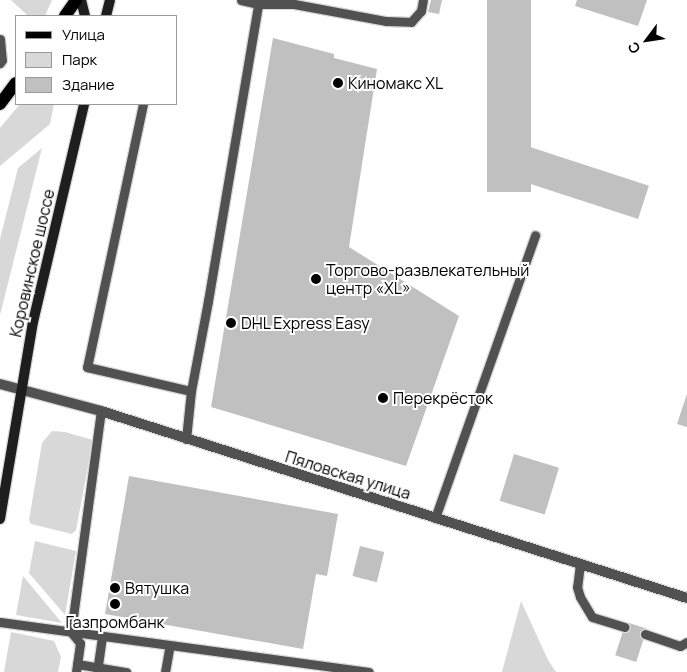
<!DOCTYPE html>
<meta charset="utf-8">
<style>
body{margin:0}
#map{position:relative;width:687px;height:672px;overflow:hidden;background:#fff;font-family:Manrope,sans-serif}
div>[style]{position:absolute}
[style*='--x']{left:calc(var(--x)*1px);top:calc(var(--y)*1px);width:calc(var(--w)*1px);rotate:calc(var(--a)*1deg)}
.green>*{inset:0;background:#d8d8d8}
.building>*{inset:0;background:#c0c0c0;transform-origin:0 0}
.roads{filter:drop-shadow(1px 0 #dbdbdb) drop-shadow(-1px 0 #dbdbdb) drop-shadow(0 1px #dbdbdb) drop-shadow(0 -1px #dbdbdb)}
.service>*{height:9px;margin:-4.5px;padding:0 4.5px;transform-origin:4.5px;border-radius:4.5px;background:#515151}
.tertiary>*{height:10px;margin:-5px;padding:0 5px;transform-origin:5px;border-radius:5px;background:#515151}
.secondary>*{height:10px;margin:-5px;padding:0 5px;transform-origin:5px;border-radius:5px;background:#1e1e1e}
.primary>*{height:12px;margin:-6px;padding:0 6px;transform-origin:6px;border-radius:6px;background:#000}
.dots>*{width:14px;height:14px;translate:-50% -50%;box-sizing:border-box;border:2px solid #fff;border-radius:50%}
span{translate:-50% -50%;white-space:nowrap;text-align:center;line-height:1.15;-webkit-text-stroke:4px #fff;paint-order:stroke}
.poi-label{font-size:16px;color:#000}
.left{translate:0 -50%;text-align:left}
.street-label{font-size:16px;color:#000}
.legend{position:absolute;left:15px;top:15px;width:162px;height:90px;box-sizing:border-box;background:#fff;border:1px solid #999;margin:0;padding:6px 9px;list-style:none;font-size:15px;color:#000}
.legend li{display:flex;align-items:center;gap:10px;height:25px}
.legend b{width:25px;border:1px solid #999}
.north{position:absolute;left:622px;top:15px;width:50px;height:50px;-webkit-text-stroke:4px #fff;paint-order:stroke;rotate:239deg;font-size:14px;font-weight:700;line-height:20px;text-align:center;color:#000}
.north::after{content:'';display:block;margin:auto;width:18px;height:22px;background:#000;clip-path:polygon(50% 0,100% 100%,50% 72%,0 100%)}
</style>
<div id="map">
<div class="green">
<div style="clip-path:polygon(11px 0,52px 0,45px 16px,28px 16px)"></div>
<div style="clip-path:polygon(20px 104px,54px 104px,50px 124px,0 166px,0 128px)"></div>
<div style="clip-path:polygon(42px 148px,0 315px,0 239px,18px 168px)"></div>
<div style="clip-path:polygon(52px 431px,65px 432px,93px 440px,76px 530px,72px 534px,31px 524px,29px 520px,42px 443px)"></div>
<div style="clip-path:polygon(35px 541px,76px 551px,65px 615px,29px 573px)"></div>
<div style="clip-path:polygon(23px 576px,62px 623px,16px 615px)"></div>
<div style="clip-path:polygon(521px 601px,548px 660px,556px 672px,502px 672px)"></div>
<div style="clip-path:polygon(11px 632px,54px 641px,61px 657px,58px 672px,4px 672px)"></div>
</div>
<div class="building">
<div style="clip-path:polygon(431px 0,442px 0,439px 14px,428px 12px)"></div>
<div style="left:487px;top:0;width:44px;height:192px"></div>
<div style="clip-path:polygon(577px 0,647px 0,638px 26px,575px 6px)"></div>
<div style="clip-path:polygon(273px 38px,334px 54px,334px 58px,377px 69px,349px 247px,459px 316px,406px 466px,211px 407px)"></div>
<div style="left:530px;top:147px;width:125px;height:35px;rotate:18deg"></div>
<div style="clip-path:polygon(687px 394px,687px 427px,677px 424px)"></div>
<div style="left:514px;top:454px;width:47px;height:49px;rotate:17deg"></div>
<div style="clip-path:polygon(129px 476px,338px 514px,327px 576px,316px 574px,303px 649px,105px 614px)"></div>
<div style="left:360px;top:546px;width:25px;height:31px;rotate:14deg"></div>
<div style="left:626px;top:622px;width:22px;height:35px;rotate:18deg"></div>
</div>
<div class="roads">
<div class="service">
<div style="--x:241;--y:0;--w:17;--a:13"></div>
<div style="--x:258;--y:4;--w:36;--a:0"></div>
<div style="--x:294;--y:4;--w:94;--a:10.5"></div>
<div style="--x:386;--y:21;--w:25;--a:2"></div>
<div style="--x:411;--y:22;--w:15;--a:-48"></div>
<div style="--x:421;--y:11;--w:11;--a:-80"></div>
<div style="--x:0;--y:39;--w:21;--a:85"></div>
<div style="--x:2;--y:60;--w:4;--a:124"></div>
<div style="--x:143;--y:104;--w:269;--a:102"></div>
<div style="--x:87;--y:367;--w:107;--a:13"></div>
<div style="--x:186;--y:439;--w:48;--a:-84.1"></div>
<div style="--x:191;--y:391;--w:92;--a:-79.3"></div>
<div style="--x:208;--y:301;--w:305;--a:-80.4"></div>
<div style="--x:435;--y:518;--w:300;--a:-70.5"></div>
<div style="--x:580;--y:564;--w:23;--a:97"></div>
<div style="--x:577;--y:587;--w:10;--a:73"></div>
<div style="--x:580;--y:597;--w:23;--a:59"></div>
<div style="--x:592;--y:617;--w:34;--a:17"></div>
<div style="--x:0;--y:622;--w:372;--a:7.7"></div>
<div style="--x:645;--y:634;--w:37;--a:19"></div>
<div style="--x:680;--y:646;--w:8;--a:-30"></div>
<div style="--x:77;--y:664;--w:50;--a:9.3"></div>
<div style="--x:76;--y:672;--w:29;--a:-82"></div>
<div style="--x:80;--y:643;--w:14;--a:-129"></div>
<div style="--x:71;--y:632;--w:223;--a:-82.3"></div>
<div style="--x:97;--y:672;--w:36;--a:-82"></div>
<div style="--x:165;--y:672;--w:27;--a:-80"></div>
</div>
<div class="tertiary">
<div style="--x:0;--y:384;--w:105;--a:15"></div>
<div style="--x:101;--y:411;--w:615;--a:17.7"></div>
</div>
<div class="secondary">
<div style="--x:81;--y:0;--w:16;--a:76"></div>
<div style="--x:106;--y:16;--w:16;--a:-76"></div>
<div style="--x:0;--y:519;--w:200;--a:-80.5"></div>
<div style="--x:33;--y:322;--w:224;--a:-76.8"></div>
</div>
<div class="primary">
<div style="--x:65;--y:16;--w:19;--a:-55"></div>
<div style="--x:0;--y:104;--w:26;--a:-53"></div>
</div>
</div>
<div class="dots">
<div style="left:338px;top:83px;background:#000"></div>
<div style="left:316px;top:279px;background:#000"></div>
<div style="left:231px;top:323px;background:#000"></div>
<div style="left:383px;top:398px;background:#000"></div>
<div style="left:115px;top:588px;background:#000"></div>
<div style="left:115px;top:604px;background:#000"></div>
</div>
<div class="poi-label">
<span class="left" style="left:348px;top:83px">Киномакс XL</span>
<span class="left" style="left:326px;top:279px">Торгово-развлекательный<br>центр «XL»</span>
<span class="left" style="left:241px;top:323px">DHL Express Easy</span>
<span class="left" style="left:393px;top:398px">Перекрёсток</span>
<span class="left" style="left:125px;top:588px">Вятушка</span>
<span style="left:115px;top:622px">Газпромбанк</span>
</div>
<div class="street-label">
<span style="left:32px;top:263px;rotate:-77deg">Коровинское шоссе</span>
<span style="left:348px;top:475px;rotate:17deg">Пяловская улица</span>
</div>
<ul class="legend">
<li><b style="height:6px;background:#000"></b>Улица</li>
<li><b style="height:14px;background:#d8d8d8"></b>Парк</li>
<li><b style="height:14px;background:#c0c0c0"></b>Здание</li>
</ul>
<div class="north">С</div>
</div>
